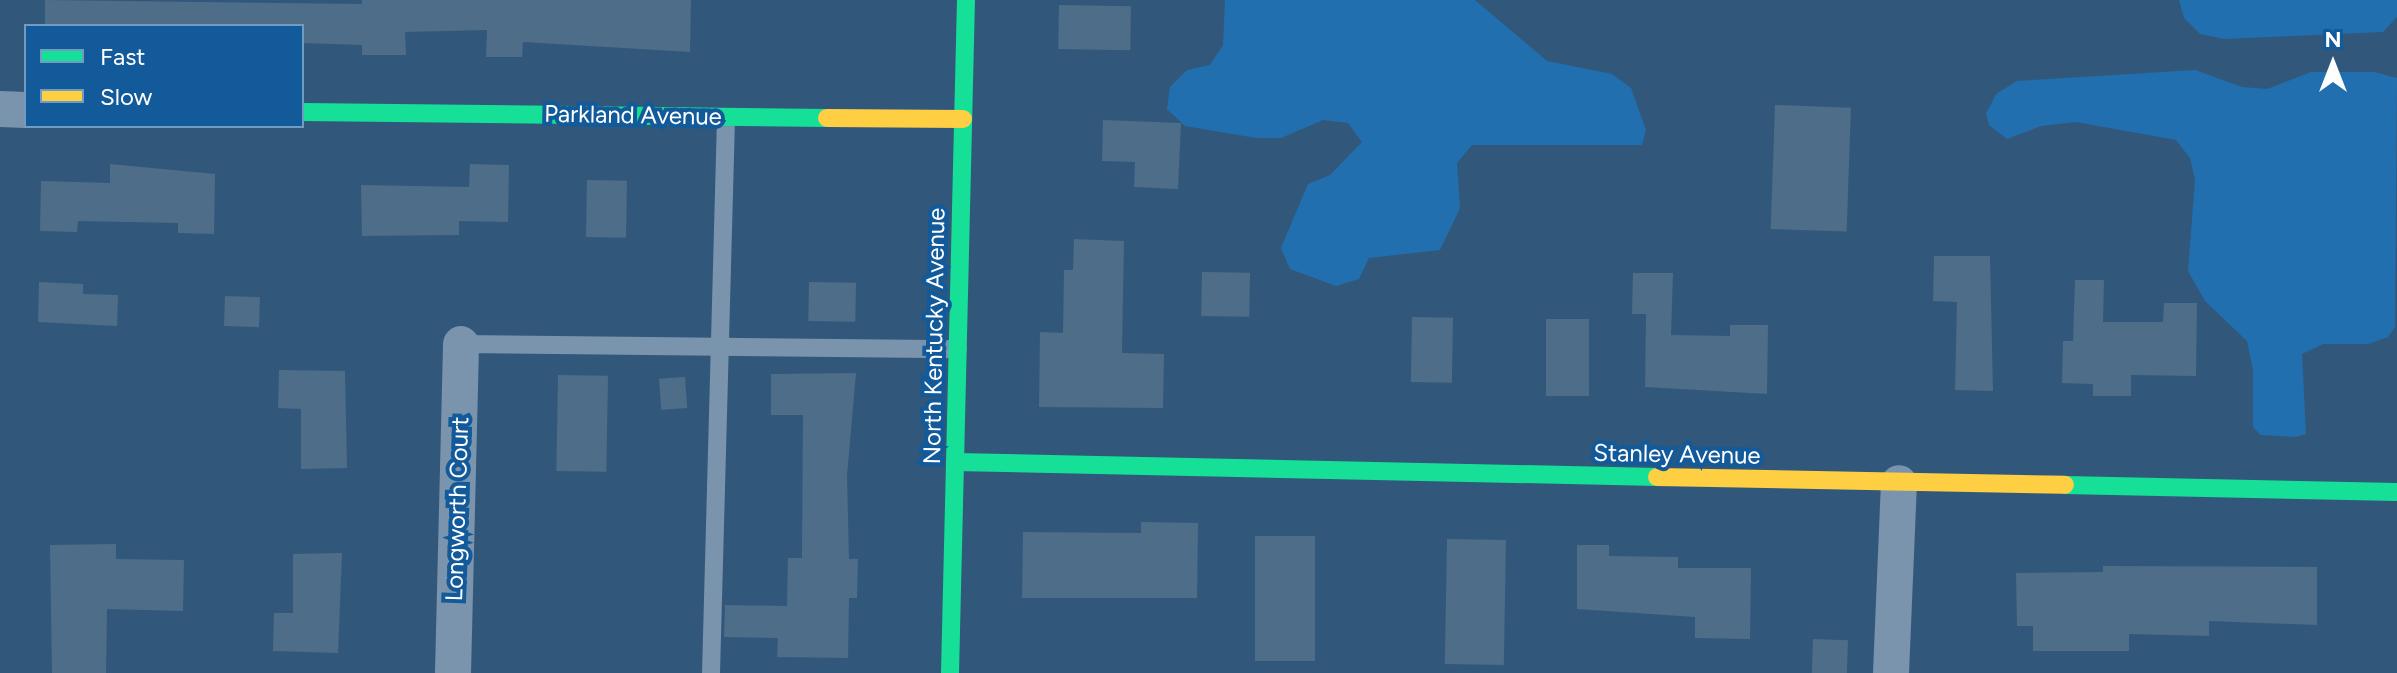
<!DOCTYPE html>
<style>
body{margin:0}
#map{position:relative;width:2397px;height:673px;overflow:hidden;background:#31587b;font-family:Figtree,sans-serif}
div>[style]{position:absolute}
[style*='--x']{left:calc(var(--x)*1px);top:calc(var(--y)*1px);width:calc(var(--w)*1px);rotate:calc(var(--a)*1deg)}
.green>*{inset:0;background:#226faf}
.building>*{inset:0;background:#4e6d89;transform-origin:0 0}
.lane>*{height:18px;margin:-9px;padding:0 9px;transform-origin:9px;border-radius:9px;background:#7b94ad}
.street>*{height:36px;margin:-18px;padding:0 18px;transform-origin:18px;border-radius:18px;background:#7b94ad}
.fast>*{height:18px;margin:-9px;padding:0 9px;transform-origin:9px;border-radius:9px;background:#16e098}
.slow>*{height:18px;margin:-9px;padding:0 9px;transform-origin:9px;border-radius:9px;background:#ffcf43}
span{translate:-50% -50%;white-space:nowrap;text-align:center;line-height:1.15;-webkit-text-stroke:8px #125a9a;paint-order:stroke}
.street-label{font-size:24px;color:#fff}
.legend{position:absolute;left:24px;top:24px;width:280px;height:104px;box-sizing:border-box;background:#125a9a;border:2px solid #719cc2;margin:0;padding:10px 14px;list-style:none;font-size:24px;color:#fff}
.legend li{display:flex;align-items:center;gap:16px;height:40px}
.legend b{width:40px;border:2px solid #719cc2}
.north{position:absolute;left:2293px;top:24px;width:80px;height:80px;-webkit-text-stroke:6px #125a9a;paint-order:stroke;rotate:0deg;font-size:22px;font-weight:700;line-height:32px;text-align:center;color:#fff}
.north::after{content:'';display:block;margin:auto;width:28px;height:36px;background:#fff;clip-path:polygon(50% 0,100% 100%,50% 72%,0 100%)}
</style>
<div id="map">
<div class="green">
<div style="clip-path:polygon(1225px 0,1475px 0,1547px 61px,1612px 74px,1631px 88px,1646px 130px,1642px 145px,1472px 145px,1457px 163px,1460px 208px,1440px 250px,1369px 258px,1359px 279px,1336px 286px,1290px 269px,1281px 248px,1308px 184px,1330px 175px,1362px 142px,1348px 123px,1323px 120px,1281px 138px,1256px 138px,1185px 126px,1167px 109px,1170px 87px,1187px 70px,1210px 65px,1223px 45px)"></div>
<div style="clip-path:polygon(2179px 0,2397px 0,2397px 17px,2383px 32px,2224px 39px,2200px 34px,2184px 18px)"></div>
<div style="clip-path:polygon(2195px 70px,2242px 87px,2267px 89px,2311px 72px,2374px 72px,2397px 78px,2395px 327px,2388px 337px,2368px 344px,2323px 344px,2302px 354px,2306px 434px,2295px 437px,2261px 435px,2253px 427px,2253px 370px,2247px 341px,2205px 301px,2188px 271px,2195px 180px,2190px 158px,2176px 140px,2076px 122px,2041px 126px,2007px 139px,1989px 125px,1986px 114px,1996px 94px,2017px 81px)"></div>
</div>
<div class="building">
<div style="clip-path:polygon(45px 0,362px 4px,362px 0,691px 0,690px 52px,523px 42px,522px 57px,486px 57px,487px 30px,405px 32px,406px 55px,362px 55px,362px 45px,302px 43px,302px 26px,45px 26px)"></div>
<div style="left:1059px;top:5px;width:72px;height:44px;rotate:1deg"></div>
<div style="left:1775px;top:105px;width:76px;height:124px;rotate:2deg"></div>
<div style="clip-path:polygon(1103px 120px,1181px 123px,1178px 189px,1134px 187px,1135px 162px,1102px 161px)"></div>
<div style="clip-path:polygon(110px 164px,215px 174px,214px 234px,178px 233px,178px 223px,78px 221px,77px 232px,40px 231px,41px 181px,110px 183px)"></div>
<div style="clip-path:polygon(470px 164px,509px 165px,508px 222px,459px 221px,459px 235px,362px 236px,361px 185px,469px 187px)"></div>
<div style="left:587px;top:180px;width:40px;height:57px;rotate:1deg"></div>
<div style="clip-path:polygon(1074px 239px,1124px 241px,1122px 353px,1164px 354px,1163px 408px,1039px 407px,1040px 332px,1063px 333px,1064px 270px,1073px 270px)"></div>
<div style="clip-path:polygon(1934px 256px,1990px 256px,1993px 391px,1955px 390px,1957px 302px,1933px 301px)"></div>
<div style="left:1202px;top:272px;width:48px;height:44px;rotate:1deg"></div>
<div style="clip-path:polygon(1633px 273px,1673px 273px,1671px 335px,1730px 336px,1730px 325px,1768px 325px,1767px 394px,1645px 387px,1646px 314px,1632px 314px)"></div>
<div style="clip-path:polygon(2075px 280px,2104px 280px,2103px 322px,2163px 322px,2164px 303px,2197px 303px,2196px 376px,2131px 375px,2131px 396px,2093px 396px,2093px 384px,2062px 383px,2063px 341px,2073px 341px)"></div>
<div style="clip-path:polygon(39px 282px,83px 284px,83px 294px,118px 295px,117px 326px,38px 322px)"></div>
<div style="left:809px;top:282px;width:47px;height:39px;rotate:1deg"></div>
<div style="left:225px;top:296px;width:35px;height:30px;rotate:2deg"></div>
<div style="left:1412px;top:317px;width:41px;height:65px;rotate:1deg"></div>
<div style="left:1546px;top:319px;width:43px;height:77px"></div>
<div style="clip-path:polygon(279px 370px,345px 371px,347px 468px,301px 469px,301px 409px,278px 408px)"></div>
<div style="clip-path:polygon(856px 373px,847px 476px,849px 559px,858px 559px,857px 598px,849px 598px,848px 658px,777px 657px,778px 638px,724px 637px,725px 605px,787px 606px,788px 558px,802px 558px,803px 415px,771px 415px,771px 374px)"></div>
<div style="left:558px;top:375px;width:50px;height:96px;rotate:1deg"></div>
<div style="left:685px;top:377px;width:31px;height:26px;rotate:86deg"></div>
<div style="clip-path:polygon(1141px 522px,1198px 523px,1197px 598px,1022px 598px,1023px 532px,1141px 533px)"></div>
<div style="left:1315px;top:536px;width:125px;height:60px;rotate:90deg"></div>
<div style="left:1447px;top:539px;width:59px;height:125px;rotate:1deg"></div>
<div style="clip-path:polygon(116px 544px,116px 559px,184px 560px,183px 611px,107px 609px,106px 673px,52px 673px,50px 545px)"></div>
<div style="clip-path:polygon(1577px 545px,1609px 545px,1609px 556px,1678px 557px,1678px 568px,1751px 568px,1750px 639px,1695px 638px,1695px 617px,1577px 609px)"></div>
<div style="clip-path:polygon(342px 553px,338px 653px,273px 651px,274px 613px,293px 613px,293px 554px)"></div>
<div style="clip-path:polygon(2103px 566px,2317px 567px,2317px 625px,2209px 621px,2209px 636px,2129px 634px,2129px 651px,2033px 651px,2033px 626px,2017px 626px,2016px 573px,2103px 572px)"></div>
<div style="left:1813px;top:639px;width:35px;height:34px;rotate:2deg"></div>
</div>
<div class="lane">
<div style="--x:461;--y:344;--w:497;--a:0.6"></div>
<div style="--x:711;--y:673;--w:556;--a:-88.45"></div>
</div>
<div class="street">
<div style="--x:0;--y:109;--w:26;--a:2"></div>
<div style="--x:453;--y:673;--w:329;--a:-88.6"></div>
<div style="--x:1891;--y:673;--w:190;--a:-87.6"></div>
</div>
<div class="fast">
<div style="--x:302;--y:112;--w:525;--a:0.65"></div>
<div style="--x:955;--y:462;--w:702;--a:1.22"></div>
<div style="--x:2065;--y:485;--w:332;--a:1.2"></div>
<div style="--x:950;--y:673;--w:673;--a:-88.64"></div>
</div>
<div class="slow">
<div style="--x:827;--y:118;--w:136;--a:0.4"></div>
<div style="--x:1657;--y:477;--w:408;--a:1.1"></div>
</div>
<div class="street-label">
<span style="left:633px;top:115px;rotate:1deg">Parkland Avenue</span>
<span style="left:934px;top:336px;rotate:-89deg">North Kentucky Avenue</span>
<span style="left:1677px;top:454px;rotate:1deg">Stanley Avenue</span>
<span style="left:457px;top:509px;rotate:-88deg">Longworth Court</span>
</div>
<ul class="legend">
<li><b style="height:10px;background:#16e098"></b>Fast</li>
<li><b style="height:10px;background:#ffcf43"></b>Slow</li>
</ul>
<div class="north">N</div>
</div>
